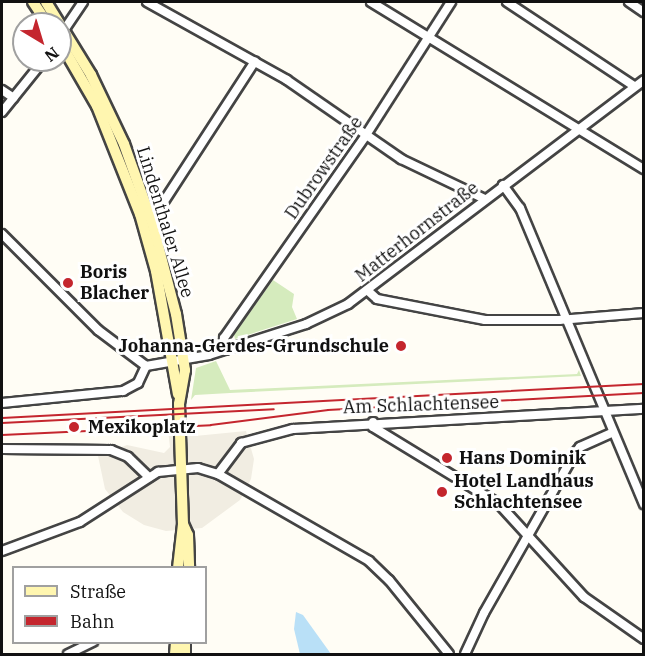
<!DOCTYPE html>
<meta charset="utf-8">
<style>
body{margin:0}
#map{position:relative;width:645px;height:656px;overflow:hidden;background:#fffdf5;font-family:"IBM Plex Serif",serif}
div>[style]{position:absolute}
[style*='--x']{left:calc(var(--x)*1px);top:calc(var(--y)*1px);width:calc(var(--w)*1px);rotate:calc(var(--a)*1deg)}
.green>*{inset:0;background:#d5ebbd}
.plaza>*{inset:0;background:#f1ede2}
.water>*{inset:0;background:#b9e0f7}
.roads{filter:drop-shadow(2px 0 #444) drop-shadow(-2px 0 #444) drop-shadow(0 2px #444) drop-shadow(0 -2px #444)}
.minor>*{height:8px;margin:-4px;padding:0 4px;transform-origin:4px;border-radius:4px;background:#fff}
.secondary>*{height:10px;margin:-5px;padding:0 5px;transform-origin:5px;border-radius:5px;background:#fff6b0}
.tram>*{height:1.5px;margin:-0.75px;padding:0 0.75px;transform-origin:0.75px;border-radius:0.75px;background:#c4262e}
.rail>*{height:2px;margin:-1px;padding:0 1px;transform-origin:1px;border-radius:1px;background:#c4262e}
.dots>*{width:16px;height:16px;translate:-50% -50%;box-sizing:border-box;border:3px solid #fff;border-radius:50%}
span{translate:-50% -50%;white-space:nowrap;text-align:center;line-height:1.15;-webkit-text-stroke:6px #fff;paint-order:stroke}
.street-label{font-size:18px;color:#111}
.poi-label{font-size:18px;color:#111;font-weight:700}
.left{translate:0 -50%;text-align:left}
.right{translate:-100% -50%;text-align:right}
.frame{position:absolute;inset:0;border:3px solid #111;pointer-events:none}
.legend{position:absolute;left:12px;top:566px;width:195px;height:78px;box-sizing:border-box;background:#fff;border:2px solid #a0a0a0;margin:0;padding:8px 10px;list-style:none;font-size:18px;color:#111}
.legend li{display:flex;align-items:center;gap:12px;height:30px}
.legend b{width:30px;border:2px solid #a0a0a0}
.north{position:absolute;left:12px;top:12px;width:60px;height:60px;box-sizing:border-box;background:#fff;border:2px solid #a0a0a0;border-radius:50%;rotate:142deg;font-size:16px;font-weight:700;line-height:24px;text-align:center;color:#111}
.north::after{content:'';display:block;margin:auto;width:21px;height:27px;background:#c4262e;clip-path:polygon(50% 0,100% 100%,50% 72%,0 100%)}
</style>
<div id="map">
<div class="green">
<div style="clip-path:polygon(273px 280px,294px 294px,292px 307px,297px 319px,235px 339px,234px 335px)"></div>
<div style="clip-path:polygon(216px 361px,230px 390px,577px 374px,579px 370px,581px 376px,230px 393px,195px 395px,191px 400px,196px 368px)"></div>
</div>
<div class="plaza">
<div style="clip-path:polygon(191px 429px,195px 436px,246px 431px,254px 459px,251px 479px,240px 500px,202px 528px,166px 531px,144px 525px,123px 512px,105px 489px,98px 456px,127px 445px,164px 453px,170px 447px,168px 430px)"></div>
</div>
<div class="water">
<div style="clip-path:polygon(296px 612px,303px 615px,331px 654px,300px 654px,294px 629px)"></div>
</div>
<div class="roads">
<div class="minor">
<div style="--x:147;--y:2;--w:160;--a:29.1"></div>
<div style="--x:287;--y:80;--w:139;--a:34.7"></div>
<div style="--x:401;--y:159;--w:93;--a:25.5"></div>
<div style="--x:371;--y:2;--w:320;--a:31.5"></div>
<div style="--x:507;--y:2;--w:152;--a:33.5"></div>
<div style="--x:629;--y:2;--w:18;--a:34"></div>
<div style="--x:60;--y:36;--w:41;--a:-55.9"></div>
<div style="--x:2;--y:90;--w:14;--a:34"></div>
<div style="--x:2;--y:112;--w:67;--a:-51.1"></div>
<div style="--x:503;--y:185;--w:29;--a:54"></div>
<div style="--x:520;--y:208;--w:321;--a:67.3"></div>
<div style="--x:149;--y:214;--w:11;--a:-27"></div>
<div style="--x:159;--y:209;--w:176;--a:-57"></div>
<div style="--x:2;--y:234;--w:136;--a:45"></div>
<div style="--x:98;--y:330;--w:60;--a:36.9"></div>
<div style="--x:146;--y:366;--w:64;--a:-9.9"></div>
<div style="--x:209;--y:355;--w:102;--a:-17.7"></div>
<div style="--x:306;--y:324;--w:47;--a:-25.5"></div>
<div style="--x:348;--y:304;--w:371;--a:-37.1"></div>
<div style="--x:367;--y:290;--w:13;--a:42"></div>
<div style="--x:377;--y:299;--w:110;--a:11"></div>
<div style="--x:485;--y:320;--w:74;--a:0"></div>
<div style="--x:559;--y:320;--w:85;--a:-4.7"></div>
<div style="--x:225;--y:350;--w:12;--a:-95"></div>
<div style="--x:224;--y:338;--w:248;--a:-55"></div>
<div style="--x:366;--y:135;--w:158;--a:-57.4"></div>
<div style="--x:2;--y:403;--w:122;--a:-5.7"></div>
<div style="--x:123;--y:391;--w:17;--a:-28"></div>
<div style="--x:138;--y:383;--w:19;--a:-65"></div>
<div style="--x:373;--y:422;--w:5;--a:90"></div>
<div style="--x:373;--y:427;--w:148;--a:31.4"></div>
<div style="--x:499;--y:504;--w:126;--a:47.6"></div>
<div style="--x:584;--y:597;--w:73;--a:35"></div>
<div style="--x:2;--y:449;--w:109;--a:0.5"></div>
<div style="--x:111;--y:450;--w:18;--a:22"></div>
<div style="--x:128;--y:457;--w:29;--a:44"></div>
<div style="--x:218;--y:474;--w:39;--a:-53"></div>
<div style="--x:241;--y:443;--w:54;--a:-15.1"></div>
<div style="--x:293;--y:429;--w:352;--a:-3.3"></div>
<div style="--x:2;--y:551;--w:83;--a:-20.4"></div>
<div style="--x:80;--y:522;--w:93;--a:-32.7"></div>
<div style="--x:158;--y:472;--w:40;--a:-5.7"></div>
<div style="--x:198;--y:468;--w:21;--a:17"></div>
<div style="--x:218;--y:474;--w:174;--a:29.9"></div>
<div style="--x:369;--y:561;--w:28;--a:44"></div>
<div style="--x:389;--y:580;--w:95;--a:51"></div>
<div style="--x:68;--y:654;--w:28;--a:-26"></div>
<div style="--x:465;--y:654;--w:45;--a:-65.1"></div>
<div style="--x:484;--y:613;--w:184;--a:-60.4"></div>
<div style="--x:575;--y:453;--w:8;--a:-50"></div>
<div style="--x:580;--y:447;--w:36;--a:-24"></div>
</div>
<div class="secondary">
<div style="--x:33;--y:2;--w:27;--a:56"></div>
<div style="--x:46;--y:2;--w:86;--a:58.3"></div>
<div style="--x:91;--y:75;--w:76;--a:64.4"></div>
<div style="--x:124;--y:144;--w:83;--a:70.3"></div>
<div style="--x:152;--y:222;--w:95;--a:75.4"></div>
<div style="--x:176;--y:314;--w:57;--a:80.9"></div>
<div style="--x:185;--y:370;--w:35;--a:100"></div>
<div style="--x:179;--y:404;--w:120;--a:88.1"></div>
<div style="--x:183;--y:524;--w:44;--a:96.5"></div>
<div style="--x:60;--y:42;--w:74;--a:60"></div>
<div style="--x:97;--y:106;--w:116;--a:68.3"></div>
<div style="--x:140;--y:214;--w:59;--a:74.3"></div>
<div style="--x:156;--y:271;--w:125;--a:79.9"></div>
<div style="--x:183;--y:524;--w:12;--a:66"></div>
<div style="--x:188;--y:535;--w:33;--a:88"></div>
<div style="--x:175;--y:654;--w:12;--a:-85"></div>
<div style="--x:185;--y:654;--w:12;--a:-90"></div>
</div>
</div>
<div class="tram">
<div style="--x:2;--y:423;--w:272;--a:-2.9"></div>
<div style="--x:2;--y:435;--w:209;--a:-2.7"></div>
<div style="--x:211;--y:425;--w:118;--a:-7.3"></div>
<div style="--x:328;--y:410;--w:316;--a:-3.1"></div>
</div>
<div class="rail">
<div style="--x:2;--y:418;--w:643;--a:-3.03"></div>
</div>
<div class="dots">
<div style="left:68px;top:283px;background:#c4262e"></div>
<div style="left:401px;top:346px;background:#c4262e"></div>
<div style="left:74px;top:427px;background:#c4262e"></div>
<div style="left:447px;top:458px;background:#c4262e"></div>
<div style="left:442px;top:492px;background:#c4262e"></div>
</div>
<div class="street-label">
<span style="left:324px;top:168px;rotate:-55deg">Dubrowstraße</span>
<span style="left:165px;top:222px;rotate:73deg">Lindenthaler Allee</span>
<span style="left:417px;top:232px;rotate:-38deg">Matterhornstraße</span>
<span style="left:421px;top:405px;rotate:-2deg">Am Schlachtensee</span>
</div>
<div class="poi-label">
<span class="left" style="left:80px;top:283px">Boris<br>Blacher</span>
<span class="right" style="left:389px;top:346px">Johanna-Gerdes-Grundschule</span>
<span class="left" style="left:88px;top:427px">Mexikoplatz</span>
<span class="left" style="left:459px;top:458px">Hans Dominik</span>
<span class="left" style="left:454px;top:492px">Hotel Landhaus<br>Schlachtensee</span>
</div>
<div class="frame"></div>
<ul class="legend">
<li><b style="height:8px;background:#fff6b0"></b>Straße</li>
<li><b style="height:8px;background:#c4262e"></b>Bahn</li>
</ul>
<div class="north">N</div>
</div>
